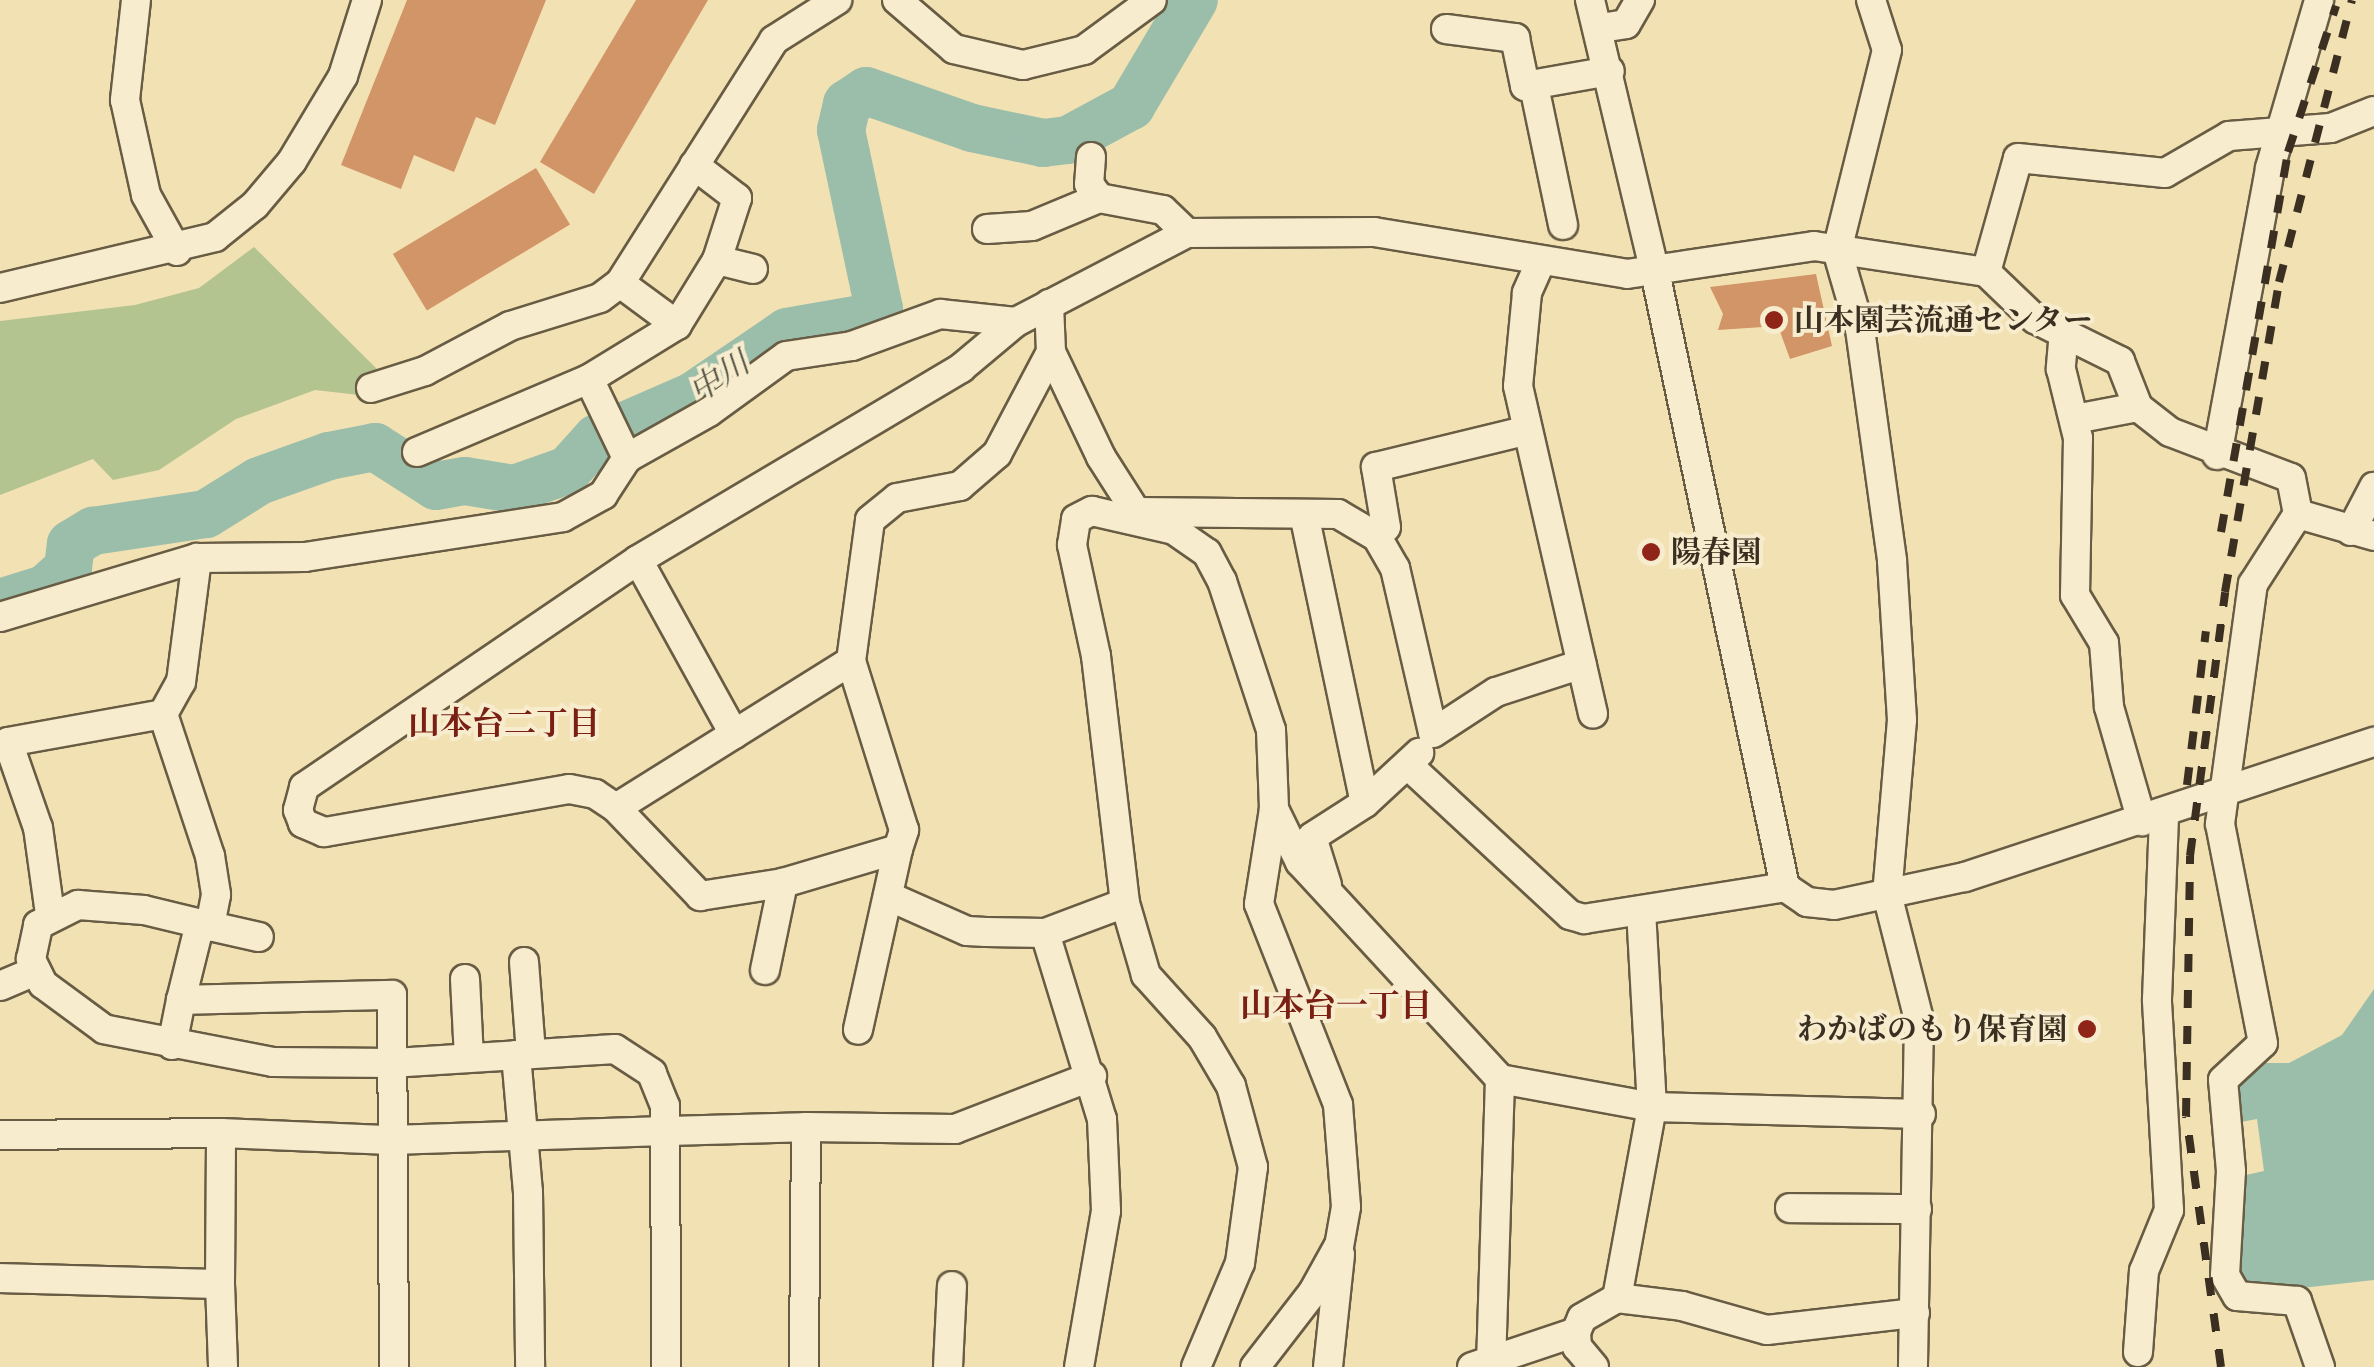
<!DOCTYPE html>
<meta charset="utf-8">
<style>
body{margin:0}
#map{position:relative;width:2374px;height:1367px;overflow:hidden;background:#f2e1b2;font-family:"Libre Caslon Text","Noto Serif JP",serif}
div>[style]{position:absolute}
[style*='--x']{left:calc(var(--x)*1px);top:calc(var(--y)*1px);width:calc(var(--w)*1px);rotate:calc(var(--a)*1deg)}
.green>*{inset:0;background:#b4c491}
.water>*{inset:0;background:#9bbeab}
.river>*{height:48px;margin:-24px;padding:0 24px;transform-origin:24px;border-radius:24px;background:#9bbeab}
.building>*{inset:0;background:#d19568;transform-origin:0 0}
.roads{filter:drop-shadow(2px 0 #685c44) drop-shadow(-2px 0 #685c44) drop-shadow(0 2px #685c44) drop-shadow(0 -2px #685c44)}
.minor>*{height:28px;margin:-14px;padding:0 14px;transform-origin:14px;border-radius:14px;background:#f7eccd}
.rail>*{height:8px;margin-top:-4px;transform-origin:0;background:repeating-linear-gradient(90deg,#3a2f20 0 18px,transparent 0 36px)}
.dots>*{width:28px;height:28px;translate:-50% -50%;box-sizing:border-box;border:5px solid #f7eccd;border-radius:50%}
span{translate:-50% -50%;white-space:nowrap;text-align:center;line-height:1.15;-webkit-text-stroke:8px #f7eccd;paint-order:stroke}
.poi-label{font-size:30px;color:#3a2f20;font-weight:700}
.left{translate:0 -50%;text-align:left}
.right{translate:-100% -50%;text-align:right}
.water-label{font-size:32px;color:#525343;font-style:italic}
.neighbourhood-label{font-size:32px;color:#7a1f14;font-weight:700}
</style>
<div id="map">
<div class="green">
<div style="clip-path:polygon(254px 247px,378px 370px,359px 395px,315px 390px,236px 419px,159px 470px,113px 480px,93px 459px,0 495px,0 321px,135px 305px,199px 288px)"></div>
</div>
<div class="water">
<div style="clip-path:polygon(2374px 989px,2374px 1280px,2266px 1292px,2238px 1289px,2237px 1177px,2264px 1171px,2257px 1119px,2230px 1124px,2229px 1091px,2256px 1063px,2289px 1063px,2342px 1035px)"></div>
</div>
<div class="river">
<div style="--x:0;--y:603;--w:47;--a:-17.3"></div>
<div style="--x:45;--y:589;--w:31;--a:-42"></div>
<div style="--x:68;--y:568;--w:24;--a:-83"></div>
<div style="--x:71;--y:544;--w:26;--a:-31"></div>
<div style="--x:93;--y:531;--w:114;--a:-8.6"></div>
<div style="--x:206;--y:514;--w:62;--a:-31.9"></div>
<div style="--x:259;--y:481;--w:74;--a:-19.7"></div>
<div style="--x:329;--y:456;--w:47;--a:-11.1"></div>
<div style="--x:375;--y:447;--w:72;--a:32.6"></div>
<div style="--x:436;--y:486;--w:29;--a:-10"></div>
<div style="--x:465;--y:481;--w:50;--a:9.3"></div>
<div style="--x:514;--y:489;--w:57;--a:-19.4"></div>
<div style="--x:568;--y:470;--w:43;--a:-47.8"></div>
<div style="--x:597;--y:438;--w:105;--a:-23.6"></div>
<div style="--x:693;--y:396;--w:114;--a:-34.2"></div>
<div style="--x:787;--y:332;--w:80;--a:-10"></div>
<div style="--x:866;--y:318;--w:16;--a:-35"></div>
<div style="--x:879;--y:309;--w:183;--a:-102"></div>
<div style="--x:841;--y:130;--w:27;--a:-77"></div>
<div style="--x:847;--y:104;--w:23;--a:-34"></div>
<div style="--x:866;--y:91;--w:112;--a:19.2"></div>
<div style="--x:972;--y:128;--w:73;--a:11.9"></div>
<div style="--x:1043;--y:143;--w:25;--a:-7"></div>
<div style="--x:1068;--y:140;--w:72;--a:-28.4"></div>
<div style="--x:1131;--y:106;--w:123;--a:-59.3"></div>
</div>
<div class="building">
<div style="clip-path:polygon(407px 0,546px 0,495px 125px,476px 117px,454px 172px,414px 155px,401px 189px,341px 165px)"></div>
<div style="clip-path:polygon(636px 0,708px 0,594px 194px,540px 162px)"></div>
<div style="left:536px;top:168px;width:66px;height:167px;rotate:59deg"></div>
<div style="clip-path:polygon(1816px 274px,1832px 346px,1790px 359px,1778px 326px,1718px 330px,1723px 314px,1710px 287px)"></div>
</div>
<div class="roads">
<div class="minor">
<div style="--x:136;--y:0;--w:101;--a:96.3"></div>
<div style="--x:125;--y:100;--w:97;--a:77.5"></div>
<div style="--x:146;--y:195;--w:64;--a:61"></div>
<div style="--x:897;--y:0;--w:75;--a:40.7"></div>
<div style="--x:954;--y:49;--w:71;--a:13.1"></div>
<div style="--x:1023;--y:65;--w:63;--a:-13.8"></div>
<div style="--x:1084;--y:50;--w:84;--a:-36.3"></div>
<div style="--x:1590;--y:0;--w:280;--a:76.6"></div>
<div style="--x:1655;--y:272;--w:629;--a:78.06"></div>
<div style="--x:1785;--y:887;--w:27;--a:34"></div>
<div style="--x:1807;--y:902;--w:27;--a:6"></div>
<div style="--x:1834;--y:905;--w:134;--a:-12.1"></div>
<div style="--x:1965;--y:877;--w:431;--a:-18.3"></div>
<div style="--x:1871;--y:0;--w:52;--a:72.3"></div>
<div style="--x:1887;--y:50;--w:206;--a:104"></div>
<div style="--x:1837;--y:250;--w:82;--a:73.8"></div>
<div style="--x:1860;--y:329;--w:234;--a:82.1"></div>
<div style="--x:1892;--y:561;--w:159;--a:86.4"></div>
<div style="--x:1902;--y:720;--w:175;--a:94.9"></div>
<div style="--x:1887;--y:894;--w:130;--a:75.7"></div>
<div style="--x:1919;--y:1020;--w:347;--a:91"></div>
<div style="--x:1601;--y:28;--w:25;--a:-9"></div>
<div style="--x:1626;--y:24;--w:28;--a:-60"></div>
<div style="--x:1446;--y:29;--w:70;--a:7.4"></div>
<div style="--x:1515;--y:38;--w:49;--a:78.2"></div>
<div style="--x:1525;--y:86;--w:86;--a:-10"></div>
<div style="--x:1534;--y:86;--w:142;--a:78.2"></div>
<div style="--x:1091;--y:157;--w:27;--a:94"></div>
<div style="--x:1089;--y:184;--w:17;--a:54"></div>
<div style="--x:1099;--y:198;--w:65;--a:10.6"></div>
<div style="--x:1163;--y:210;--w:33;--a:44"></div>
<div style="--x:1187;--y:233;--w:187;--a:-0.3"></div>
<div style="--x:1374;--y:232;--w:256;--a:9.4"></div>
<div style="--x:1627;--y:274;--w:189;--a:-8.5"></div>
<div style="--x:1814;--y:246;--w:174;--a:8.6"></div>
<div style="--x:1986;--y:272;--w:68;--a:43.8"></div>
<div style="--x:2035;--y:319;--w:95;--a:26.3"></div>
<div style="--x:2120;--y:361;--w:49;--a:68.6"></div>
<div style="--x:2138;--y:407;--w:41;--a:38"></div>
<div style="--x:2170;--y:432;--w:129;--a:20.8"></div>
<div style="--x:2291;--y:478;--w:37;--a:79"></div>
<div style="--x:987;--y:229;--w:45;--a:-3.8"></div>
<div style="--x:1032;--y:226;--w:73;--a:-22.7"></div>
<div style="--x:717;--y:260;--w:37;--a:14"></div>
<div style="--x:1541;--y:261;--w:35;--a:114"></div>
<div style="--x:1527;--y:293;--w:93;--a:95.5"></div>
<div style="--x:1518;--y:386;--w:336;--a:77.1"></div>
<div style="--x:1986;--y:272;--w:118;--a:-74.3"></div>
<div style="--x:2018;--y:158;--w:148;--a:5.8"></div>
<div style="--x:2165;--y:173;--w:74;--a:-30"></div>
<div style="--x:2229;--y:136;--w:102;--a:-4.5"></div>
<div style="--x:2331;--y:128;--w:46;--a:-21.6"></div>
<div style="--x:620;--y:283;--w:71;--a:36.4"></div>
<div style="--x:0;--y:288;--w:221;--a:-13.3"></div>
<div style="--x:215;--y:237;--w:51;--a:-38.7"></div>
<div style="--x:255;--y:205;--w:57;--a:-49.9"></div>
<div style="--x:292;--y:161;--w:99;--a:-59"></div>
<div style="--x:343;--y:76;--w:80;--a:-72.5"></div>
<div style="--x:2064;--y:331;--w:38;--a:95"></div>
<div style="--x:2061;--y:369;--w:71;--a:76.2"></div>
<div style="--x:2078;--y:438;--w:157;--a:91.1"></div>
<div style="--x:2075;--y:595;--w:56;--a:58.9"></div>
<div style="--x:2104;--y:643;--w:64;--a:85.5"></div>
<div style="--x:2109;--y:707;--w:119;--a:73.9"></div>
<div style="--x:1051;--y:352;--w:116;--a:64.5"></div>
<div style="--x:1101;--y:457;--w:65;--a:57.5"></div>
<div style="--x:1136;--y:512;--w:202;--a:0.6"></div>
<div style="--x:1338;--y:514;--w:45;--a:30.5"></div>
<div style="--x:1377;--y:537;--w:36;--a:60"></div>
<div style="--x:1395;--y:568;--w:169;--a:77"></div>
<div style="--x:1433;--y:733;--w:75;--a:-33.1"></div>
<div style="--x:1496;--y:692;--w:90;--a:-18"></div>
<div style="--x:589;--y:379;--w:88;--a:64.3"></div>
<div style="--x:371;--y:388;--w:57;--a:-17.5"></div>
<div style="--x:425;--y:371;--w:96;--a:-27.9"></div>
<div style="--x:510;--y:326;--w:94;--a:-17.3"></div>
<div style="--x:600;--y:298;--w:25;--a:-37"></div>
<div style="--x:620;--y:283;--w:288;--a:-57.6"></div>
<div style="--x:774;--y:40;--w:75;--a:-32.4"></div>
<div style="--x:2075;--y:419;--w:64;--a:-10.8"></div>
<div style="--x:417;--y:452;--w:187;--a:-23"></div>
<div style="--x:589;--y:379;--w:103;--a:-31.5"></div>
<div style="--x:677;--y:325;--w:76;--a:-58.4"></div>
<div style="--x:717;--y:260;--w:65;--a:-72.1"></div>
<div style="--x:737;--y:198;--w:54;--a:-142.5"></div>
<div style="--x:2217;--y:455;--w:292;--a:-79.5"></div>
<div style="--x:2270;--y:168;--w:175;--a:-73.7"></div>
<div style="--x:1304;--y:514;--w:295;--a:78.1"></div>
<div style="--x:2351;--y:531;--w:50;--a:-62.4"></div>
<div style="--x:1377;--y:537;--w:13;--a:-48"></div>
<div style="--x:1386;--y:527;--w:61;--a:-99.5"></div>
<div style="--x:1376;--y:467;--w:153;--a:-13.6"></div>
<div style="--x:638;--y:560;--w:199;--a:61.1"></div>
<div style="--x:0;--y:617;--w:206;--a:-16.7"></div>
<div style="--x:197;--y:558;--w:108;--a:-0.5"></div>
<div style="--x:305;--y:557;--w:261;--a:-8.8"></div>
<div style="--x:563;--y:517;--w:46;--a:-28.8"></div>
<div style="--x:603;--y:495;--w:44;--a:-57"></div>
<div style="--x:627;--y:458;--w:94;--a:-29.3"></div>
<div style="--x:709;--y:412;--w:95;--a:-36"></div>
<div style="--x:786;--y:356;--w:67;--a:-8.6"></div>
<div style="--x:852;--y:346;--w:94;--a:-20"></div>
<div style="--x:940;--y:314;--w:76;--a:6"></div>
<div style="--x:851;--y:661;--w:277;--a:148"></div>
<div style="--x:616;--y:808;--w:122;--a:46.3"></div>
<div style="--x:700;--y:896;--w:84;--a:-8.9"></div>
<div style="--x:783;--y:883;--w:120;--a:-16.5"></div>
<div style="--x:898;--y:849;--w:185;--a:102.5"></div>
<div style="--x:163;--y:714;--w:150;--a:71.7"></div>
<div style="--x:210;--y:856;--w:39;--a:81"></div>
<div style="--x:216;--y:895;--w:32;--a:101"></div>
<div style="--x:210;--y:926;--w:50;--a:12.7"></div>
<div style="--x:1409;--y:766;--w:219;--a:42.8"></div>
<div style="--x:1570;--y:915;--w:15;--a:16"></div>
<div style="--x:1584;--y:919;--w:204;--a:-9"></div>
<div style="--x:616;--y:808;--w:25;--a:-146"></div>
<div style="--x:595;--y:794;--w:26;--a:-169"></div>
<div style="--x:569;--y:789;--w:249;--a:170"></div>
<div style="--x:324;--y:832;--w:23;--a:-157"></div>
<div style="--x:303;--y:823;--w:14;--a:-111"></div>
<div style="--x:298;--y:810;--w:24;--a:-75"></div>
<div style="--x:304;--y:787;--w:404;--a:-34.2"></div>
<div style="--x:638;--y:560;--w:376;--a:-30.7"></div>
<div style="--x:961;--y:368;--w:72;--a:-39.9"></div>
<div style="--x:1016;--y:322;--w:193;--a:-27.5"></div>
<div style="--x:1274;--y:809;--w:59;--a:63.9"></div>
<div style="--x:1300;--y:862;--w:295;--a:47.3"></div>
<div style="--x:1500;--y:1079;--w:280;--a:91.8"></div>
<div style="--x:898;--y:849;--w:20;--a:-72"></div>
<div style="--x:904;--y:830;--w:177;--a:-107.4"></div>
<div style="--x:851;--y:661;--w:142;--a:-82.3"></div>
<div style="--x:870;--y:520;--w:35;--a:-39"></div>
<div style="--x:897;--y:498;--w:64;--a:-10.8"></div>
<div style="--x:960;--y:486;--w:49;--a:-40.9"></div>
<div style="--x:997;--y:454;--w:115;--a:-62.1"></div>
<div style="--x:1051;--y:352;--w:48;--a:-92.4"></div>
<div style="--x:1327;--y:885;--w:50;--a:-107.4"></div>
<div style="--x:1312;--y:837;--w:63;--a:-32.7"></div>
<div style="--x:1365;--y:803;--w:74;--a:-42.8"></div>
<div style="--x:888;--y:896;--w:86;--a:23.9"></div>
<div style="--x:967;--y:931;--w:19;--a:3"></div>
<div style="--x:986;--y:932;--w:59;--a:1"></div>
<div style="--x:1045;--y:933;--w:85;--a:-20.6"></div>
<div style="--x:50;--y:914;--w:87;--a:-97.9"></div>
<div style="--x:38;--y:828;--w:91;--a:-109.2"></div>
<div style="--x:8;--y:742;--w:158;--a:-10.2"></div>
<div style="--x:163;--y:714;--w:37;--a:-61"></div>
<div style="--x:181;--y:682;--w:125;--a:-82.6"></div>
<div style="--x:1045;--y:933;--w:195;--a:73"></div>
<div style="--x:1102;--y:1119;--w:92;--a:87.5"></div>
<div style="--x:1106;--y:1211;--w:158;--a:99.8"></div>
<div style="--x:524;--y:962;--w:92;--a:85.6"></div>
<div style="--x:765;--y:970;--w:89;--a:-78.3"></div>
<div style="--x:465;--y:979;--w:78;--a:87.1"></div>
<div style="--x:0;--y:986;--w:38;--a:-23"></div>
<div style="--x:181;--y:1000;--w:79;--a:-76.1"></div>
<div style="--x:172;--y:1045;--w:46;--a:-78.7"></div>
<div style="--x:181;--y:1000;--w:211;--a:-1.4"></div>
<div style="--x:392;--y:995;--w:372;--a:89.7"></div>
<div style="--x:516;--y:1055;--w:138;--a:85"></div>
<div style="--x:528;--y:1192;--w:175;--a:89.3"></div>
<div style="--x:1500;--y:1079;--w:155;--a:10.4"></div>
<div style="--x:1652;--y:1107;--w:269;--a:1.5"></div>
<div style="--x:807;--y:1127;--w:148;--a:0.8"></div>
<div style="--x:955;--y:1129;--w:147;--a:-21.1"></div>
<div style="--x:0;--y:1135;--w:221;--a:-0.5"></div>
<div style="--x:1790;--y:1208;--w:127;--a:0.5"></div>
<div style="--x:0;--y:1278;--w:220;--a:1.6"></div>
<div style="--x:220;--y:1284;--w:151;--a:-89.6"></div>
<div style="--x:221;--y:1133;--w:170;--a:2.4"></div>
<div style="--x:391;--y:1140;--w:274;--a:-1.9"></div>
<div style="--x:665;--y:1131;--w:25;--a:-90"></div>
<div style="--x:665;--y:1106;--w:35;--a:-112"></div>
<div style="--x:652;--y:1073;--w:44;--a:-147"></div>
<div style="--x:615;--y:1049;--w:221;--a:176.4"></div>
<div style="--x:394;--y:1063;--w:121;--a:-179.5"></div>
<div style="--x:273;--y:1062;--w:172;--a:-169"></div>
<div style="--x:104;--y:1029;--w:76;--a:-143.6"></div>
<div style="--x:43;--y:984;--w:28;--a:-116"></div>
<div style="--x:31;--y:959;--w:35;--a:-78"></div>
<div style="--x:38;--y:925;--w:45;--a:-26.6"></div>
<div style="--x:78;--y:905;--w:66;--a:4.3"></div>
<div style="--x:144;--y:910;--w:68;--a:13.6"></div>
<div style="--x:220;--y:1284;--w:83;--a:87.9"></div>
<div style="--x:1617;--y:1298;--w:194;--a:-79.6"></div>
<div style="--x:1652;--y:1107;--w:197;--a:-93.2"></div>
<div style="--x:2138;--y:1352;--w:81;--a:-85.8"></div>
<div style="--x:2144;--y:1271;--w:66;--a:-67.7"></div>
<div style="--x:2169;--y:1210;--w:211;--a:-93.3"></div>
<div style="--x:2157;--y:999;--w:184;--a:-87.8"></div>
<div style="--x:666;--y:1367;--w:236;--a:-90.2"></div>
<div style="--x:665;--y:1131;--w:141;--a:-1.6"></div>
<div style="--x:806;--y:1127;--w:240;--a:90.5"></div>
<div style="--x:948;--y:1367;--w:81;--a:-87.2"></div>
<div style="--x:1196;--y:1367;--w:113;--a:-67.1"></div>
<div style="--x:1240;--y:1263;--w:97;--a:-82.3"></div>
<div style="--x:1253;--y:1167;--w:84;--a:-105.2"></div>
<div style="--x:1231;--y:1086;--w:57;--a:-120.6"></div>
<div style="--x:1202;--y:1037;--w:84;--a:-132.1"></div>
<div style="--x:1146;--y:975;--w:75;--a:-106.3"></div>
<div style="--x:1125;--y:903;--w:249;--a:-96.7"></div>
<div style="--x:1096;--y:656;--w:114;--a:-102.2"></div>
<div style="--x:1072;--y:545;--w:26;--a:-81"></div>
<div style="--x:1076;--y:519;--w:18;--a:-27"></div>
<div style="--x:1092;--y:511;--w:84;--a:13"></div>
<div style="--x:1174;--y:530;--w:40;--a:34.9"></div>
<div style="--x:1207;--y:553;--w:32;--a:62"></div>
<div style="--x:1222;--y:581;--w:157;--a:71.8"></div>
<div style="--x:1271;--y:730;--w:79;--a:87.8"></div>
<div style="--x:1274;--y:809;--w:96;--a:99"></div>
<div style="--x:1259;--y:904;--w:216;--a:68.5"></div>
<div style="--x:1338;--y:1105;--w:102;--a:85.5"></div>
<div style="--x:1346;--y:1207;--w:39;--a:100"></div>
<div style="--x:1339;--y:1245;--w:54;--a:119"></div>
<div style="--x:1313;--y:1292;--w:95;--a:127.7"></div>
<div style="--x:1328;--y:1367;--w:113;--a:-83.9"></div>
<div style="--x:1472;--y:1367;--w:110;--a:-18.6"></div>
<div style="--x:1594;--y:1367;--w:26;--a:-130"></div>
<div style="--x:1577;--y:1347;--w:15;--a:-94"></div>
<div style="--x:1576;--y:1332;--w:15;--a:-67"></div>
<div style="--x:1582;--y:1318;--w:40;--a:-29.7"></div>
<div style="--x:1617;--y:1298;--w:65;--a:7"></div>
<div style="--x:1682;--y:1306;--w:88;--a:15.8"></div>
<div style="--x:1767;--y:1330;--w:149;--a:-6.6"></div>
<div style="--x:2320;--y:1367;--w:70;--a:-109.2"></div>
<div style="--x:2297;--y:1301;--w:60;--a:-175.2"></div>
<div style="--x:2237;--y:1296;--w:24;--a:-120"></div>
<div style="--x:2225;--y:1275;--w:104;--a:-86.7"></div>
<div style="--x:2231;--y:1171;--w:91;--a:-95"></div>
<div style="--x:2223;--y:1080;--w:54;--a:-42.8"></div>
<div style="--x:2263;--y:1043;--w:223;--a:-101.1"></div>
<div style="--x:2220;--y:824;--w:242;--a:-82.2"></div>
<div style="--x:2253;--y:584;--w:83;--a:-57.3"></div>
<div style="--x:2298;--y:514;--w:79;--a:16.1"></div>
</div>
</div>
<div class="rail">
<div style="--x:2221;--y:532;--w:386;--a:-80"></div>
<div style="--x:2288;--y:152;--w:154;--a:-71.8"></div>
<div style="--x:2187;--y:785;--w:155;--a:-83"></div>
<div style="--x:2221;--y:1367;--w:253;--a:-97.9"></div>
<div style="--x:2186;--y:1116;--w:260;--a:-89.1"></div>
<div style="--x:2190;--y:856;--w:266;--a:-82.4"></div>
<div style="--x:2225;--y:592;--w:315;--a:-80.1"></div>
<div style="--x:2279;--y:282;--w:291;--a:-75.5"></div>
</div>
<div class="dots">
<div style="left:1774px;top:320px;background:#8f2418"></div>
<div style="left:1651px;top:552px;background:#8f2418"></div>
<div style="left:2087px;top:1029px;background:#8f2418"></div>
</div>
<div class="poi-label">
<span class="left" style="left:1794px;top:320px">山本園芸流通センター</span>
<span class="left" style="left:1671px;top:552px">陽春園</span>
<span class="right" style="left:2067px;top:1029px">わかばのもり保育園</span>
</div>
<div class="water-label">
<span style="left:719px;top:377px;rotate:-33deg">中川</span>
</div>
<div class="neighbourhood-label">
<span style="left:504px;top:723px">山本台二丁目</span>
<span style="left:1336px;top:1005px">山本台一丁目</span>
</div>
</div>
